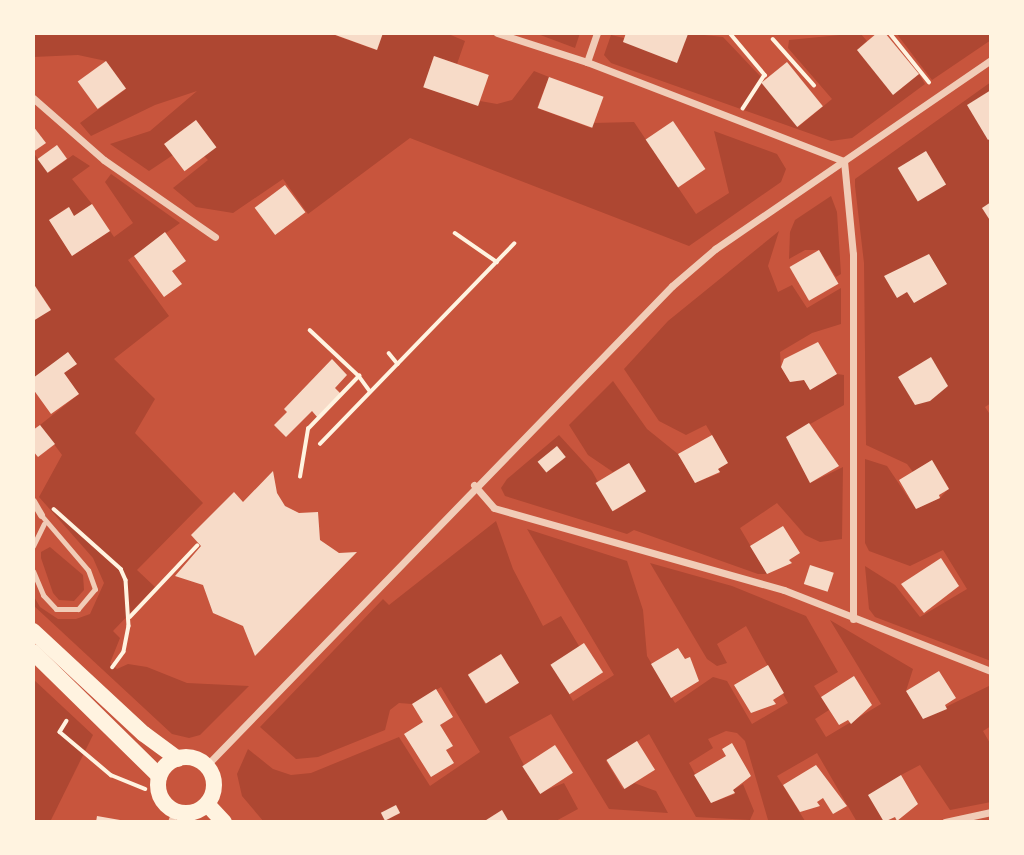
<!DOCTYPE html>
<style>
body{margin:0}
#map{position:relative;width:1024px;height:855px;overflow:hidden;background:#c8553d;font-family:Figtree,sans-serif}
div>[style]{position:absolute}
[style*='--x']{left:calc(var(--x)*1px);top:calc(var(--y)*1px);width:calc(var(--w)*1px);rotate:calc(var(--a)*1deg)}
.green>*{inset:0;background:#ae4732}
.building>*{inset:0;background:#f7dbc8;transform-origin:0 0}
.path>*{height:3.5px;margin:-1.75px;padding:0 1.75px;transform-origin:1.75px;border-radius:1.75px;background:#fff3e0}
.service>*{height:5px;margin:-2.5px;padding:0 2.5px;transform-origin:2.5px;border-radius:2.5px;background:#f1ccb7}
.minor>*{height:7px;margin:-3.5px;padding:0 3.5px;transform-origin:3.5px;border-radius:3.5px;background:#f1ccb7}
.primary>*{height:16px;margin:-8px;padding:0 8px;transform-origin:8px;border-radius:8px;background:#fff3e0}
.primary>.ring{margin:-8px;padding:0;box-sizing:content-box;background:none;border:16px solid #fff3e0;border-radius:50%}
span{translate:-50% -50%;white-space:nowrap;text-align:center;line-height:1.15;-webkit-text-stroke:7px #fff3e0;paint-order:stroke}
.frame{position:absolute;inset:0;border:35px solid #fff3e0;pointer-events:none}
</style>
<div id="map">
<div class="green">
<div style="clip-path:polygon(33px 33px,329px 33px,376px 50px,383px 33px,446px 33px,465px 41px,457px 64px,434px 56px,424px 87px,478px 105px,480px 101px,497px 104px,512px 100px,534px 71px,549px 77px,537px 108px,591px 128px,593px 123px,634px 122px,696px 214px,729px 193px,714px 131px,777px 154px,786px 169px,781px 182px,689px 246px,410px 138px,308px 214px,283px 179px,233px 213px,196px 207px,173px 188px,208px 160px,204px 156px,216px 147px,196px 120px,164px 144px,173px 155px,149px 171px,110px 144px,150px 131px,197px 91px,155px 105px,91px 136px,80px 123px,126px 89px,106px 61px,78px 55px,33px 57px)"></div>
<div style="clip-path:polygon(535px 33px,580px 33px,575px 48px)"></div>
<div style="clip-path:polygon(685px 33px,723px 37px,761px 77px,762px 83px,798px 127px,832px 99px,788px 48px,789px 40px,860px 33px,867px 41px,857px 50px,893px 94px,919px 74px,925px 84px,852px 138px,831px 141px,611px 63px,604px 55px,611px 35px,624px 38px,623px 42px)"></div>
<div style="clip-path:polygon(896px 33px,991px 33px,991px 40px,932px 80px)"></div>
<div style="clip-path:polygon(991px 82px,991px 403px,985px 407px,991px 416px,991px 661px,875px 617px,869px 609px,865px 566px,895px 585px,920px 617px,967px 589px,943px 550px,910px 566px,869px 551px,865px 543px,865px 459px,887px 466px,916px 509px,940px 498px,949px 488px,932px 460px,913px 472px,907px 464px,866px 445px,864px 263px,855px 186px,855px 179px)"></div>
<div style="clip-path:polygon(33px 152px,48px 173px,73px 155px,90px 166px,72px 179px,92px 204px,74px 216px,68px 207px,49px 220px,72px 256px,110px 231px,114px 237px,133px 223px,105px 182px,111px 174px,180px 223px,128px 260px,169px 316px,114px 359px,155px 399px,135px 433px,203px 503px,137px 570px,155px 587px,113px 631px,120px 638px,110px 663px,117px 669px,128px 664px,147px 667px,187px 683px,249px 686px,200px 735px,189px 738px,172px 734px,33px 605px,33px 595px,40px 607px,58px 619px,76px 619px,90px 614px,104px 583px,93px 558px,39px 497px,62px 455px,40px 425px,79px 394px,64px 373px,76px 364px,33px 378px,33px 321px,51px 309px,33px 283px)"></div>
<div style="clip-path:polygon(831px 196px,837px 212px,841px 274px,836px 277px,819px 250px,805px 250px,789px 259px,790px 232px,795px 220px)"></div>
<div style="clip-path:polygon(779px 231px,768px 266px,778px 292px,792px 285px,807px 308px,841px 288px,841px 324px,812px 333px,780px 352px,781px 367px,790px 382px,804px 380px,810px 390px,837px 374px,844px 375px,844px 405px,787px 437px,810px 483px,843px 467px,842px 539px,820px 542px,805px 535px,777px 503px,740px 528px,767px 574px,758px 574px,634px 530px,627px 534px,505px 496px,501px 488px,507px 479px,559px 435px,592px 471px,614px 511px,646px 491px,629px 463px,613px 472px,588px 455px,569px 425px,613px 381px,647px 429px,678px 454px,695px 483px,720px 473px,718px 469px,728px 463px,706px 425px,686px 435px,659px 421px,624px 369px,668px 321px)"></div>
<div style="clip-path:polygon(evenodd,496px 521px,513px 569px,543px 626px,561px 616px,579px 646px,569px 694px,573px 701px,614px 675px,527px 529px,627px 561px,643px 610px,647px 656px,675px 703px,713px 677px,727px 681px,752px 724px,788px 703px,746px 626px,717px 644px,727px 663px,717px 666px,707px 659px,650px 563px,732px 586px,806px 616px,838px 672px,814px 686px,829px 710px,815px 719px,826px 737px,881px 704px,830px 620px,913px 669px,906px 691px,923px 718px,991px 685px,991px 726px,983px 731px,991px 745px,991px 802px,950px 810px,920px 765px,901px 775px,884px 822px,857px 822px,817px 753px,777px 776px,805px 821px,768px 820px,745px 741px,737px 733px,726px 731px,708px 739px,713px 748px,689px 763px,711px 803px,735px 794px,733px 790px,743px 784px,754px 811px,750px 820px,696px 817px,649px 734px,606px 761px,623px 789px,634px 783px,656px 791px,668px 813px,609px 809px,551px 714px,509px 737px,539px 793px,564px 783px,578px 809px,554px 822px,509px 822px,502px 810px,483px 822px,264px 822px,242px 796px,237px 774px,248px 749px,273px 769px,291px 775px,311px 773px,399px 737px,430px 786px,480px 752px,441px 687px,412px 704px,399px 703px,390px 710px,385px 730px,318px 757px,296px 759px,260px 727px,383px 599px,389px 605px,496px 521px,501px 654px,519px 683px,485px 704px,468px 674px,501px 654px)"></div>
<div style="clip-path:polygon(50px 547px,83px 575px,84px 590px,74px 601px,59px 600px,53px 593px,41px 558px,41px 552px)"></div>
<div style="clip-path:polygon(33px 679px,93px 735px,50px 822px,33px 822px)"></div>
</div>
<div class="building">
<div style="clip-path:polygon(330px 33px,383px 33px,377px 50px)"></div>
<div style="clip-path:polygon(626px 33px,685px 33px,688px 34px,677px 63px,623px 42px)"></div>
<div style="clip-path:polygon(877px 33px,885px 33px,919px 74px,893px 95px,857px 50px)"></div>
<div style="left:434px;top:56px;width:58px;height:33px;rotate:19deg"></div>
<div style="left:106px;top:61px;width:34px;height:35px;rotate:54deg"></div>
<div style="left:787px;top:62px;width:57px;height:33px;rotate:51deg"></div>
<div style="left:549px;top:77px;width:58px;height:33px;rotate:20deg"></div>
<div style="clip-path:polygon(991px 90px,991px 138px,988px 140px,967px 105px)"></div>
<div style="left:196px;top:120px;width:34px;height:40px;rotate:53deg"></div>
<div style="left:673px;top:121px;width:58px;height:33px;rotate:56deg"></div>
<div style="clip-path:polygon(33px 126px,46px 143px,33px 152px)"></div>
<div style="left:57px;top:145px;width:17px;height:24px;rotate:54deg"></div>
<div style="left:926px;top:151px;width:39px;height:33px;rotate:59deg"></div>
<div style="left:285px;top:185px;width:34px;height:38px;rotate:53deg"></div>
<div style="clip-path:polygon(991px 202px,991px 222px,982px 208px)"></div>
<div style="clip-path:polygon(92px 204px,110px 231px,72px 256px,49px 220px,69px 207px,74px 216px)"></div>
<div style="clip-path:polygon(165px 232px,186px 261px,172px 271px,182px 284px,164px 297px,134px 256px)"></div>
<div style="left:819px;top:250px;width:39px;height:34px;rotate:60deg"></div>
<div style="clip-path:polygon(929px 254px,947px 284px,914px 303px,907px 292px,897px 298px,884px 276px)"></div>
<div style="clip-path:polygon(33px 283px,51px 310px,33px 321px)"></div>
<div style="clip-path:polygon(818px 342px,837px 374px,810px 390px,804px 380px,790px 382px,781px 367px,784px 359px)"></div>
<div style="clip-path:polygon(68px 352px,77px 364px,64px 373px,79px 394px,51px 414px,33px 389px,33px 378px)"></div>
<div style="clip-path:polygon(931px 357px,948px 386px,930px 401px,915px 405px,898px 377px)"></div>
<div style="clip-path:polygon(332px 359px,347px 375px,335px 388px,341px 394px,318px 418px,312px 411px,286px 437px,274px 425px,287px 412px,284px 409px)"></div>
<div style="clip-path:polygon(809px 423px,839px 466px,810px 483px,786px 437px)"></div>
<div style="clip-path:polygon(40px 425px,55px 444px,38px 457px,33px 451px,33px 430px)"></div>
<div style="clip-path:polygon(712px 435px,728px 463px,718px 469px,720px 472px,695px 483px,678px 454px)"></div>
<div style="left:557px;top:446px;width:14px;height:25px;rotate:51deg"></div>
<div style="clip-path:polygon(932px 460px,949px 489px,939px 495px,940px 498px,916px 509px,899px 480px)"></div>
<div style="left:629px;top:463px;width:33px;height:39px;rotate:59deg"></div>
<div style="clip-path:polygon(273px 471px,277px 493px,285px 506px,299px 513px,318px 512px,320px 540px,339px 553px,357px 552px,255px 656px,243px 626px,213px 613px,203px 585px,175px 576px,201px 546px,191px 535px,234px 492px,243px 502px)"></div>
<div style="clip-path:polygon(783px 526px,800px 553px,789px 560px,792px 563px,767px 574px,750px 546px)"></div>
<div style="clip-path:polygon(941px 558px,959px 586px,924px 613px,901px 584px)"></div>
<div style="left:810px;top:565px;width:25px;height:20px;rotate:18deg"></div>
<div style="left:584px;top:643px;width:35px;height:40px;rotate:57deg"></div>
<div style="clip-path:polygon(678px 648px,685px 659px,690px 657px,699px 681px,671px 698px,651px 664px)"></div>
<div style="left:501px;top:654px;width:34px;height:39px;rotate:58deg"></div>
<div style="clip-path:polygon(768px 665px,784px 693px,773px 700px,776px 704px,751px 713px,734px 685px)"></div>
<div style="clip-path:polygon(939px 671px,956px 698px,945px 705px,947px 709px,923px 719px,906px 691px)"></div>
<div style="clip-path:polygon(854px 676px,872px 705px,851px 724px,848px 720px,839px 725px,821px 697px)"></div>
<div style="clip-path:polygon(436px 689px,453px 717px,440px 725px,453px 746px,446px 750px,454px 763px,431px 777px,404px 734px,423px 722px,412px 704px)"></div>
<div style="left:637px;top:741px;width:34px;height:36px;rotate:58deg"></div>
<div style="clip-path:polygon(732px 743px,751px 776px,733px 790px,735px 793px,711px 803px,694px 775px,726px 756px,722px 749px)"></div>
<div style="left:555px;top:745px;width:33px;height:39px;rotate:57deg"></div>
<div style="clip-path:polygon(816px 765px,847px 806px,833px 814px,823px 798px,817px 802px,820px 806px,800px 812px,783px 785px)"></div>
<div style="clip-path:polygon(901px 775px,918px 804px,897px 821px,895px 817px,884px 822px,868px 795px)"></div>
<div style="left:396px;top:805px;width:9px;height:17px;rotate:63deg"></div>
<div style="clip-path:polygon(502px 810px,509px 822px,483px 822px)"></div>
<div style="clip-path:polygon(97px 816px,120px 820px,119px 822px,96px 822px)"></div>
</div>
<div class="path">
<div style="--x:730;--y:33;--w:55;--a:50.2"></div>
<div style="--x:765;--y:75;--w:40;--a:122.9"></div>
<div style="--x:890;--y:33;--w:63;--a:51.5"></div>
<div style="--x:773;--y:39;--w:62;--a:48.3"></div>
<div style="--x:455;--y:233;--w:51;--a:34.6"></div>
<div style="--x:310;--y:330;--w:67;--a:43.2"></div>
<div style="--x:389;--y:353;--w:14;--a:51"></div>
<div style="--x:320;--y:444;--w:279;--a:-45.9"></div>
<div style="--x:300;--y:477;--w:49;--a:-80.5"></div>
<div style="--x:308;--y:429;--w:74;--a:-46.1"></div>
<div style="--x:359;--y:376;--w:19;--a:54"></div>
<div style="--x:54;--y:509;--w:90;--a:41.8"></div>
<div style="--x:121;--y:569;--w:12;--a:66"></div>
<div style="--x:126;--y:580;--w:46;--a:86.3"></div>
<div style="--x:129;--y:626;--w:26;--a:101"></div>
<div style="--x:124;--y:652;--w:19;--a:126"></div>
<div style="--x:130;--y:617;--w:98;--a:-46.7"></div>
<div style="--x:67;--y:721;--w:13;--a:122"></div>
<div style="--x:60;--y:732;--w:67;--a:40.1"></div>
<div style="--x:111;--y:775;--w:37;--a:22"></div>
</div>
<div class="service">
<div style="--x:33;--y:546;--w:25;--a:-64"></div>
<div style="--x:33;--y:571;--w:26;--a:67"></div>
<div style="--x:43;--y:595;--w:19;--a:47"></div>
<div style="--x:56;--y:609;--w:22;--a:0"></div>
<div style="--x:78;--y:609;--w:26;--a:-50"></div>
<div style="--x:95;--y:589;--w:20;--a:-110"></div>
<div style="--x:88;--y:570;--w:72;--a:-130.5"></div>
</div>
<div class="minor">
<div style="--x:497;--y:33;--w:95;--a:17.9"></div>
<div style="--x:587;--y:62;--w:275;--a:21.1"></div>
<div style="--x:844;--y:161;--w:93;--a:84.5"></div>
<div style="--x:853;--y:254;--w:365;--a:90"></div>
<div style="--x:587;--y:62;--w:31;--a:-71"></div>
<div style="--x:33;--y:98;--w:94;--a:41.1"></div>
<div style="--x:104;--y:160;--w:135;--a:34.7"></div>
<div style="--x:474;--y:485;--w:30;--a:49"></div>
<div style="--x:494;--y:508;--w:301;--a:15.8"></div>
<div style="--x:784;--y:590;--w:222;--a:21.4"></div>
<div style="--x:33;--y:501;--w:16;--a:60"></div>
<div style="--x:206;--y:766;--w:669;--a:-45.85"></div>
<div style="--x:672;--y:286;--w:57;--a:-40.7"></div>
<div style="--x:715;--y:249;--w:335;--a:-34.4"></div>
<div style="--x:171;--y:822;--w:12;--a:-70"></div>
<div style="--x:945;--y:822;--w:47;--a:-12.3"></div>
</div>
<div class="primary">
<div style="--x:33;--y:631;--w:151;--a:42.9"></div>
<div style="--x:144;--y:734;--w:42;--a:36.3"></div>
<div style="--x:33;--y:652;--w:177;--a:44.5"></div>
<div class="ring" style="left:158px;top:757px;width:40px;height:40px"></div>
<div style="--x:207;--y:804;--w:25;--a:47"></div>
</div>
<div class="frame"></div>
</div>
